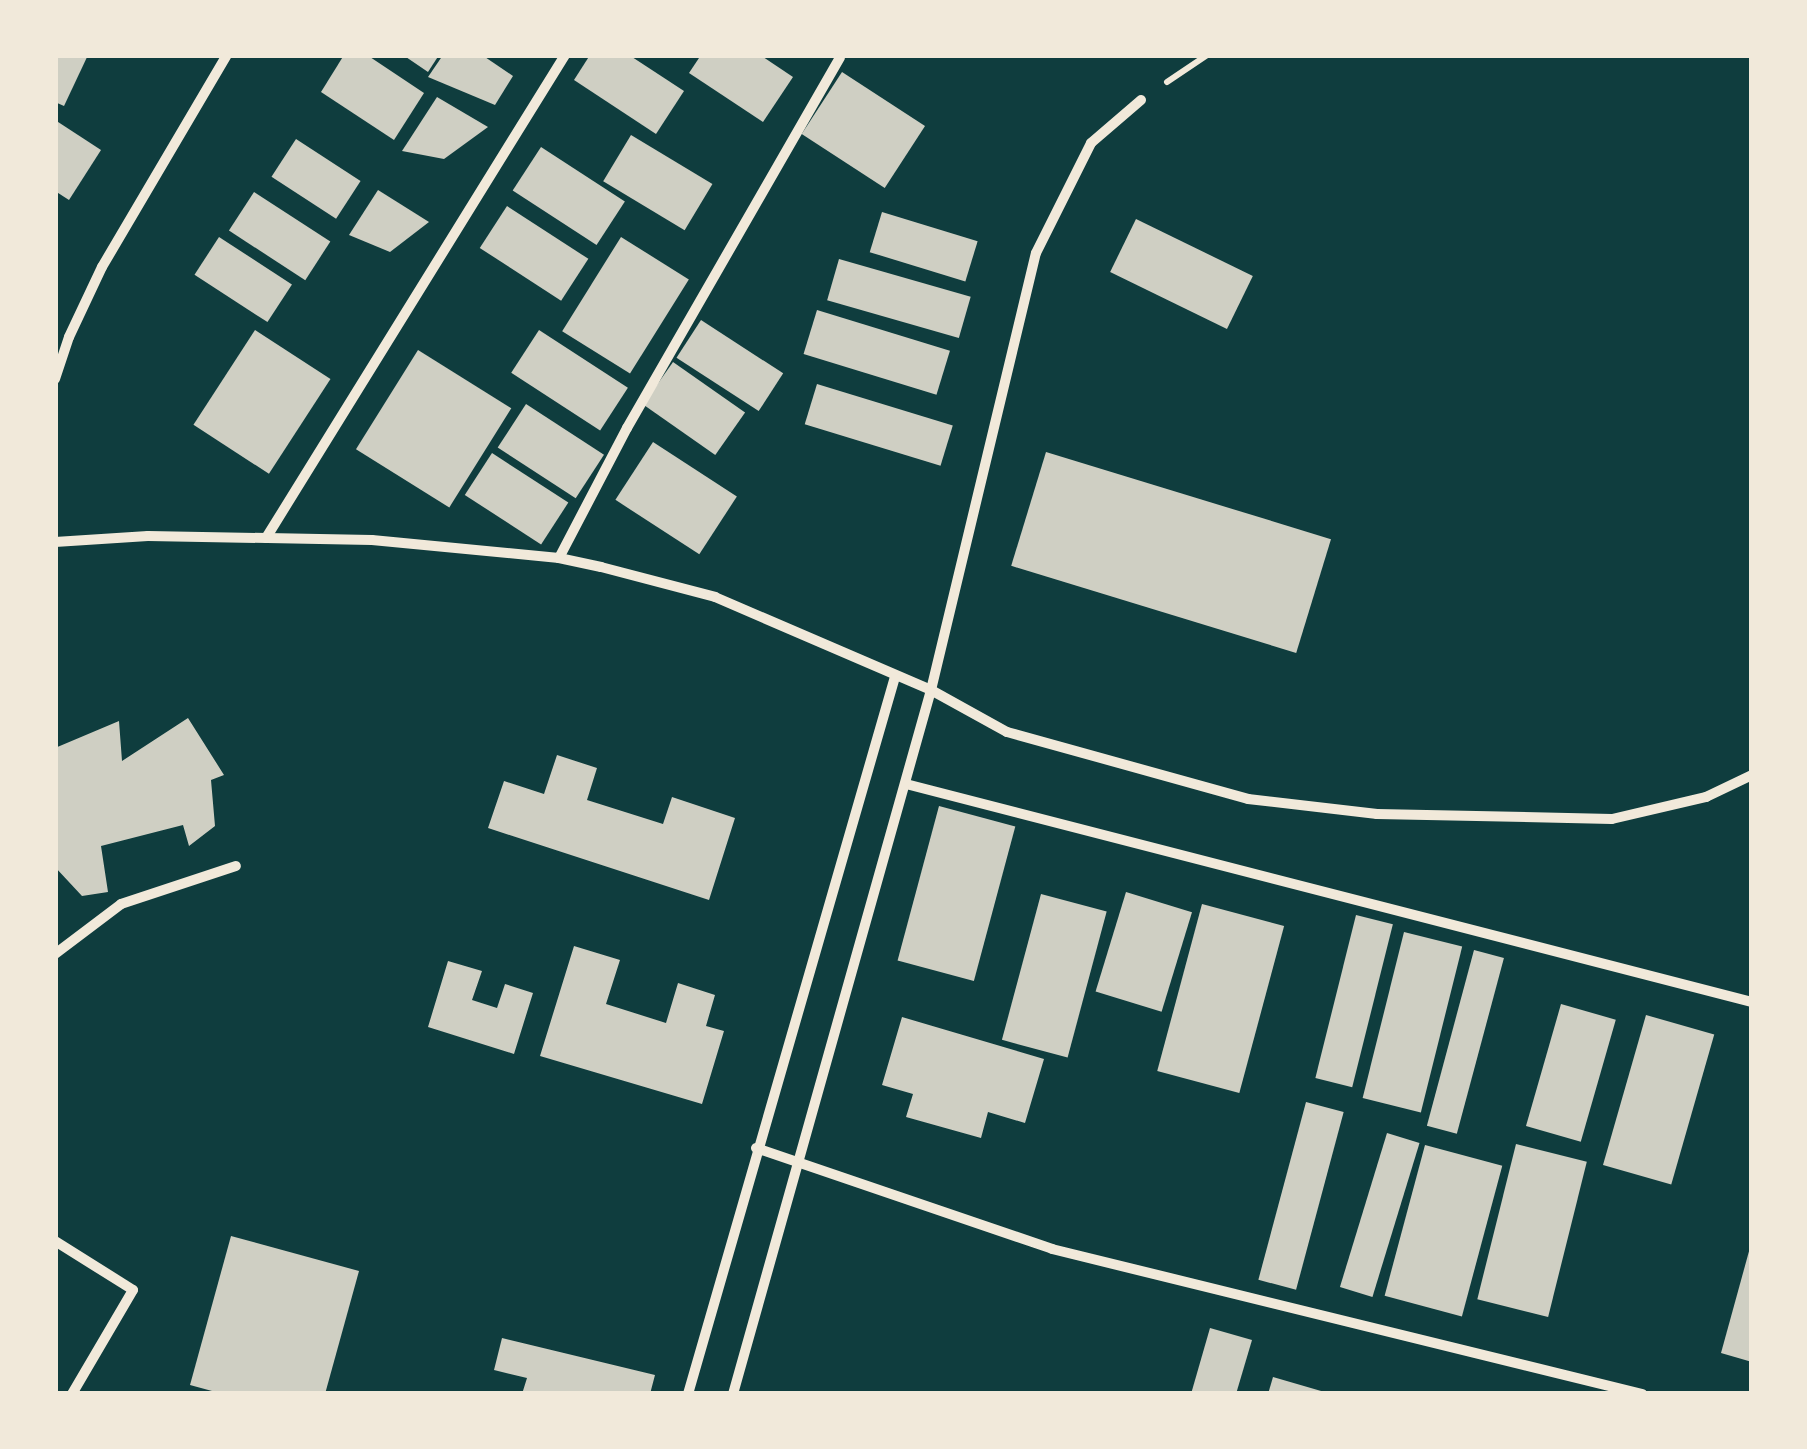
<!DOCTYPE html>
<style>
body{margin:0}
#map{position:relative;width:1807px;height:1449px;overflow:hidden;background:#0f3d3e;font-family:Raleway,sans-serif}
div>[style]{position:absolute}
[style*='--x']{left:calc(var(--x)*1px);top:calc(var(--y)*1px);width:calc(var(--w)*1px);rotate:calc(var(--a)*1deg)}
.building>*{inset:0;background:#cfcfc3;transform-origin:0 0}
.path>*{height:6px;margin:-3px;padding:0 3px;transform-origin:3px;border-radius:3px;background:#f1e9da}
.minor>*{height:10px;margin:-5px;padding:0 5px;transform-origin:5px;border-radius:5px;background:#f1e9da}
span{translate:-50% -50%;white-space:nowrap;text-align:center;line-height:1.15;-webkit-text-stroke:8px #f1e9da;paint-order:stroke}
.frame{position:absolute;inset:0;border:58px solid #f1e9da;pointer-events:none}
</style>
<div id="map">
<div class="building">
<div style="clip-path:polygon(55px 55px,88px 55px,64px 106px,55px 102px)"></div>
<div style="clip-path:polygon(344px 55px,367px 55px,424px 93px,394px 140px,321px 92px)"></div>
<div style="clip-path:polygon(403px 55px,439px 55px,428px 72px)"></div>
<div style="clip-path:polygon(443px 55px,482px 55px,513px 76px,495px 105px,428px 77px)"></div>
<div style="clip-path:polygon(590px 55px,629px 55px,684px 91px,656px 134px,574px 80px)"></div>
<div style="clip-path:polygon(701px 55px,760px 55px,793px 77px,763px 122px,689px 73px)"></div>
<div style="left:842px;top:72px;width:99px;height:74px;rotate:33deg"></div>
<div style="clip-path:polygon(437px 97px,488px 127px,444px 159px,402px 151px)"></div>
<div style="clip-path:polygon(55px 120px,101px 150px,69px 200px,55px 191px)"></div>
<div style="left:631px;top:135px;width:95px;height:54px;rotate:31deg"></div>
<div style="left:296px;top:139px;width:77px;height:45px;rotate:33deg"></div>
<div style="left:541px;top:147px;width:100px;height:52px;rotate:33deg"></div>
<div style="clip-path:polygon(378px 190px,429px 222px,390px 252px,349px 235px)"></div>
<div style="left:254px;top:192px;width:91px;height:46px;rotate:33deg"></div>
<div style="left:507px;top:206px;width:97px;height:50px;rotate:33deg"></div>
<div style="left:882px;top:212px;width:100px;height:42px;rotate:17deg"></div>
<div style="left:1136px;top:219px;width:130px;height:59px;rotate:26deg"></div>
<div style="left:219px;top:237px;width:87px;height:45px;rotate:33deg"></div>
<div style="left:621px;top:237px;width:80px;height:111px;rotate:32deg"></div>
<div style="left:839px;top:259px;width:137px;height:43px;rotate:16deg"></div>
<div style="left:817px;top:310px;width:139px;height:46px;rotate:17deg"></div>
<div style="left:701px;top:320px;width:98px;height:45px;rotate:33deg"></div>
<div style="left:255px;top:330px;width:90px;height:113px;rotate:33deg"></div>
<div style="left:539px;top:330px;width:106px;height:51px;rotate:33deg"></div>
<div style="left:418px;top:350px;width:110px;height:117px;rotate:32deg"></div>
<div style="left:673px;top:362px;width:88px;height:52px;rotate:35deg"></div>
<div style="left:817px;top:384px;width:142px;height:42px;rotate:17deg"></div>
<div style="left:526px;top:404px;width:93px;height:52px;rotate:33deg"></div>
<div style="left:653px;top:442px;width:100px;height:69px;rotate:33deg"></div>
<div style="left:1046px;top:452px;width:298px;height:119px;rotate:17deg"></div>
<div style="left:492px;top:453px;width:91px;height:50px;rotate:33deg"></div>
<div style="clip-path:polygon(188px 718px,224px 775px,211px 780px,215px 826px,189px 846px,183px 825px,101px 846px,108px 892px,82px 896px,55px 867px,55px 748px,119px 721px,122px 761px)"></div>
<div style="clip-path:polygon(557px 755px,597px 768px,587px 800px,663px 824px,672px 797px,735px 818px,709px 900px,488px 828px,504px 781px,544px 794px)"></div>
<div style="left:939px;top:806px;width:79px;height:160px;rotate:15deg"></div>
<div style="left:1126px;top:892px;width:69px;height:104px;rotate:17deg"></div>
<div style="left:1041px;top:894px;width:68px;height:151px;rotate:15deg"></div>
<div style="left:1202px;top:904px;width:85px;height:173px;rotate:15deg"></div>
<div style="left:1356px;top:915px;width:38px;height:168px;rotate:14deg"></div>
<div style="left:1404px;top:932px;width:60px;height:171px;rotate:14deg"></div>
<div style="clip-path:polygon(574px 946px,620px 960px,606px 1004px,666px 1023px,678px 983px,715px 995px,706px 1026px,724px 1031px,702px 1104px,540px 1056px)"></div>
<div style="left:1474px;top:950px;width:31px;height:182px;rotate:15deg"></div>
<div style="clip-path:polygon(448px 961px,482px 971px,472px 1000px,497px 1008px,505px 984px,533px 993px,514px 1054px,428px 1027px)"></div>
<div style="left:1561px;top:1004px;width:57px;height:127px;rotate:16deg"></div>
<div style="left:1646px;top:1015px;width:71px;height:156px;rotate:16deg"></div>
<div style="clip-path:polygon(902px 1017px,1044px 1059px,1025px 1123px,988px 1112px,981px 1138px,906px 1117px,913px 1094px,882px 1085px)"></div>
<div style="left:1306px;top:1102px;width:39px;height:184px;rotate:15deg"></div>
<div style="left:1387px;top:1133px;width:34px;height:161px;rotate:17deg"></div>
<div style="left:1516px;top:1144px;width:73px;height:160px;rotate:14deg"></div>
<div style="left:1425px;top:1145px;width:80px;height:156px;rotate:15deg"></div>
<div style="clip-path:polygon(231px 1236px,359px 1271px,325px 1394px,223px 1394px,190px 1385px)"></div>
<div style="clip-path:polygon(1751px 1244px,1752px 1244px,1752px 1362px,1721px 1353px)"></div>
<div style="clip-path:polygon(1210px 1328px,1252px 1340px,1236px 1394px,1191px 1394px)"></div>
<div style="clip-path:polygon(502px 1338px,655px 1375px,650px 1394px,522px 1394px,527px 1378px,494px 1370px)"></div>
<div style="clip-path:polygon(1273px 1377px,1328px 1393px,1328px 1394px,1268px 1394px)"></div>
</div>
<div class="path">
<div style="--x:1167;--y:82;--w:48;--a:-34"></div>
</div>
<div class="minor">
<div style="--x:55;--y:379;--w:44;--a:-71.6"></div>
<div style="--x:69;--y:337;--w:77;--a:-64.8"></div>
<div style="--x:102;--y:267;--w:246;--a:-59.5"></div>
<div style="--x:266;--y:538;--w:568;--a:-58.24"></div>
<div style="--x:55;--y:542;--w:93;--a:-3.7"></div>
<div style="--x:148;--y:536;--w:224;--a:1"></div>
<div style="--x:372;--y:540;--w:188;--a:5.5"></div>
<div style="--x:559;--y:558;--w:43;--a:12.1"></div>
<div style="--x:601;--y:567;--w:118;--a:14.7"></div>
<div style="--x:715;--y:597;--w:235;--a:23.3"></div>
<div style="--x:931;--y:690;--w:87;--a:28.9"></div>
<div style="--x:1007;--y:732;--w:250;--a:15.5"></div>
<div style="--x:1248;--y:799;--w:130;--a:6.6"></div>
<div style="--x:1377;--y:814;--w:235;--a:1.2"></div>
<div style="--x:1612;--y:819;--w:97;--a:-13.2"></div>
<div style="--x:1706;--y:797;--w:51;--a:-25.6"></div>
<div style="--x:559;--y:558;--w:147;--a:-62.4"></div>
<div style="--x:627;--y:428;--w:427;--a:-60.1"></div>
<div style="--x:906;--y:784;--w:874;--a:14.45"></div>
<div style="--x:55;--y:954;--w:83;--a:-37.1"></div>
<div style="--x:121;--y:904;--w:121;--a:-18.3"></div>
<div style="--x:756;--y:1148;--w:313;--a:18.8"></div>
<div style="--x:1052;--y:1249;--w:608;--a:13.81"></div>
<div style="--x:55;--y:1241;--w:92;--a:32.1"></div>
<div style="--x:133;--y:1290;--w:121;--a:120.4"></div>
<div style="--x:688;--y:1394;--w:746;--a:-73.9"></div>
<div style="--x:733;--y:1394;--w:731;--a:-74.29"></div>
<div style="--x:931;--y:690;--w:449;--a:-76.5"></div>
<div style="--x:1036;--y:253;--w:123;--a:-63.4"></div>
<div style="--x:1091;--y:143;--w:66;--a:-40.7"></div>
</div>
<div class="frame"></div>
</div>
